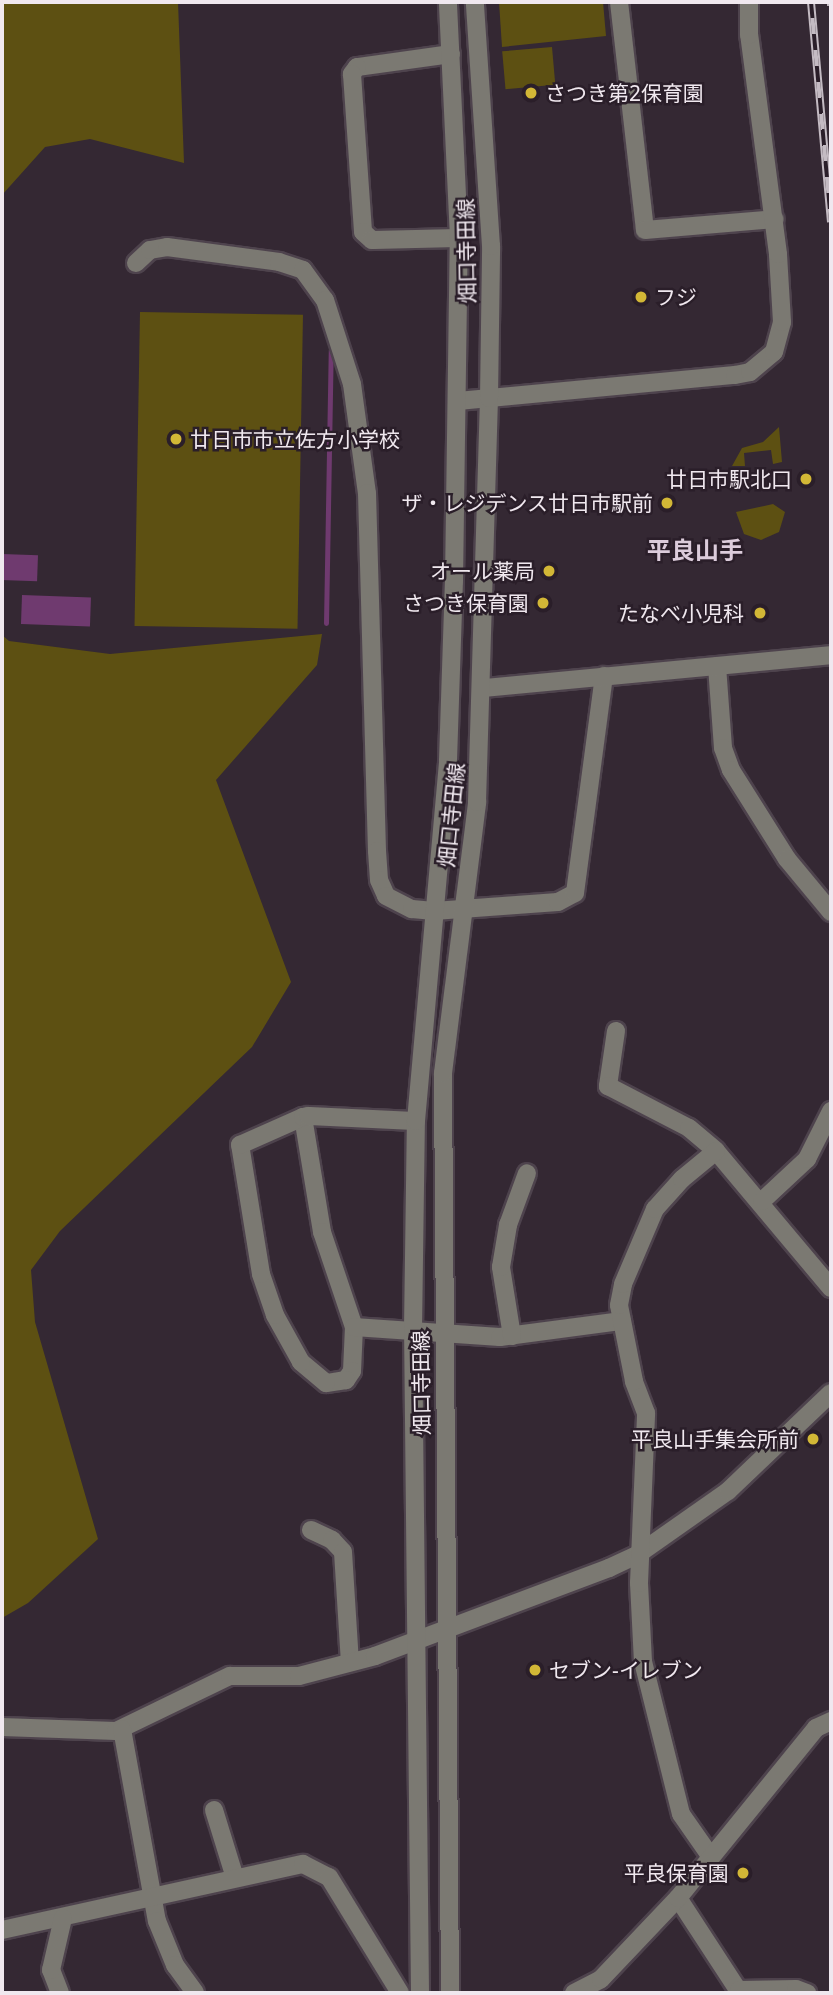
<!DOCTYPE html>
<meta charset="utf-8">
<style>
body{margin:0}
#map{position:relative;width:833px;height:1995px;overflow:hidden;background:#342833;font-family:"Noto Sans","Noto Sans JP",sans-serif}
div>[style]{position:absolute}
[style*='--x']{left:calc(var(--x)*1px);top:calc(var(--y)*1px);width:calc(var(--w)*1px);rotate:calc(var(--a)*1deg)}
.green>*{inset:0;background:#5d5012;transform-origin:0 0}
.water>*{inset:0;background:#6f3a6f;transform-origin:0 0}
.stream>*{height:5px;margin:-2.5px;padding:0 2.5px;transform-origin:2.5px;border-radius:2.5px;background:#6f3a6f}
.roads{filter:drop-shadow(2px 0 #4e434d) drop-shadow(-2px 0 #4e434d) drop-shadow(0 2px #4e434d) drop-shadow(0 -2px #4e434d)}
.minor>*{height:18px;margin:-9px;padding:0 9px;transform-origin:9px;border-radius:9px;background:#7b7972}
.rail>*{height:8px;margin-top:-4px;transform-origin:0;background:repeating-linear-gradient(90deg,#2a1e29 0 16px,#c4bbc3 0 32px);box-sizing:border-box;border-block:2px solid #c4bbc3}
.dots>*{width:19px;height:19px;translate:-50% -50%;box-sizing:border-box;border:4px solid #2a1e29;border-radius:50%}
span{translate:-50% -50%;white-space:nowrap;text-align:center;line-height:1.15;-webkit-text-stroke:5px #2a1e29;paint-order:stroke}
.poi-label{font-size:21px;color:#f0e8ef}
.left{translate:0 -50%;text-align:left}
.right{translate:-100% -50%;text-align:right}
.street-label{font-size:21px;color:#f0e8ef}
.quarter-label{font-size:24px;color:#dcccdb;font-weight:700}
.frame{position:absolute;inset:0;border:4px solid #f0e8ef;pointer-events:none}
</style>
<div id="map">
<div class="green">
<div style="clip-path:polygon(2px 2px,178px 2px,184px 163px,90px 139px,45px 147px,2px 195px)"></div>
<div style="clip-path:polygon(499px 2px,603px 2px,606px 36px,502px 47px)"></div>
<div style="left:552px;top:47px;width:38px;height:50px;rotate:85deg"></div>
<div style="left:140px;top:312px;width:163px;height:314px;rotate:1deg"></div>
<div style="clip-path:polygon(779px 427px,782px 462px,773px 464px,771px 450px,744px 453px,745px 466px,732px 466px,742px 448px,763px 442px)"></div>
<div style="clip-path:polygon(773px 504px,785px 512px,779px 532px,761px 540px,744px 534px,736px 512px)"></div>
<div style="clip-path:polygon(322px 634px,317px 665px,216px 780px,291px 982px,252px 1047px,60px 1231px,31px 1270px,35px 1322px,98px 1539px,28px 1603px,2px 1618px,2px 635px,9px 641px,110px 654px)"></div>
</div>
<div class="water">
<div style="left:2px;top:554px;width:36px;height:26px;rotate:2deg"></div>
<div style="left:22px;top:595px;width:69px;height:29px;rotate:2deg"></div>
</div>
<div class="stream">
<div style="--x:326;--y:623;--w:273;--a:-89"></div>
</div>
<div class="roads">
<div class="minor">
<div style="--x:619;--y:2;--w:229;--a:83.5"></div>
<div style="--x:645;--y:230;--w:130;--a:-4.8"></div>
<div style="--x:451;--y:54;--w:95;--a:172.1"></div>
<div style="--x:357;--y:67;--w:9;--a:126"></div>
<div style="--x:352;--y:74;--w:158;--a:86"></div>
<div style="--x:363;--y:232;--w:12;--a:42"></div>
<div style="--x:372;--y:240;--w:87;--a:-1.3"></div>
<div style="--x:136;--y:263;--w:19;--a:-43"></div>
<div style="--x:150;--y:250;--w:17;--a:-10"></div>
<div style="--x:167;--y:247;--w:113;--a:7.6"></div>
<div style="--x:279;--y:262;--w:25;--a:18"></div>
<div style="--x:303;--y:270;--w:37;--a:54"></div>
<div style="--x:325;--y:300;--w:88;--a:72.2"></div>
<div style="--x:352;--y:384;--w:110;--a:82.2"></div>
<div style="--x:367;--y:493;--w:358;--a:88.4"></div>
<div style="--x:377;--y:851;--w:29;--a:86"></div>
<div style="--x:379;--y:880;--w:17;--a:66"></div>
<div style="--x:386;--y:896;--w:29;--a:27"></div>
<div style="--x:412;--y:909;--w:22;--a:5"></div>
<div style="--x:434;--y:911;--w:124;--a:-4.2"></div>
<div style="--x:558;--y:902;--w:19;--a:-28"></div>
<div style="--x:575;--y:893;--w:219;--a:-82.4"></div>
<div style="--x:458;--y:401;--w:278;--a:-5.4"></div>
<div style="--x:735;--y:375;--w:15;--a:-11"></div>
<div style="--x:750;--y:372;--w:31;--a:-40"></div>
<div style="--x:774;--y:352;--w:31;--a:-75"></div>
<div style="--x:782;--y:322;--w:68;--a:-93.4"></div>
<div style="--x:778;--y:254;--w:221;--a:-97.5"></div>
<div style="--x:749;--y:35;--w:33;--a:-90"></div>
<div style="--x:717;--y:666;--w:82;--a:85.8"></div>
<div style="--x:723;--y:748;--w:23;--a:70"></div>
<div style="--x:731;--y:770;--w:105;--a:57.8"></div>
<div style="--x:787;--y:859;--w:69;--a:50.3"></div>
<div style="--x:484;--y:688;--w:349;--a:-5.4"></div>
<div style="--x:616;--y:1031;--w:56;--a:98.3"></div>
<div style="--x:608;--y:1086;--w:91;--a:27.4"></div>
<div style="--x:689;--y:1128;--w:35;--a:40"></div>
<div style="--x:716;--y:1151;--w:179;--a:50"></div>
<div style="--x:303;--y:1117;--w:117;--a:80.6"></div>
<div style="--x:322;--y:1232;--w:100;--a:71.4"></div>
<div style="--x:354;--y:1327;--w:44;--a:92.6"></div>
<div style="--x:352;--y:1371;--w:11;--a:124"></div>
<div style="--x:346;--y:1380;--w:20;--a:171"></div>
<div style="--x:326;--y:1383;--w:33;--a:-140"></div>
<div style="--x:301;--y:1362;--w:54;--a:-119"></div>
<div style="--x:275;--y:1315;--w:43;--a:-108.9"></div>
<div style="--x:261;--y:1274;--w:131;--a:-99.2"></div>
<div style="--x:240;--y:1145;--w:69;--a:-24"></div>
<div style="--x:303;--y:1117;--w:5;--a:-11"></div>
<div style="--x:308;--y:1116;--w:108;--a:2.7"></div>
<div style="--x:762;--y:1201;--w:62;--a:-43"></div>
<div style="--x:807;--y:1159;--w:54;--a:-63.4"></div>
<div style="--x:354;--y:1327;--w:146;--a:3.9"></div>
<div style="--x:500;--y:1337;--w:123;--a:-7.5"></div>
<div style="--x:512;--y:1336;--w:70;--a:-99.1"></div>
<div style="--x:501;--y:1267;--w:43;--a:-80.5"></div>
<div style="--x:508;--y:1225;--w:55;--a:-69.9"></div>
<div style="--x:311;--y:1530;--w:23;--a:25"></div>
<div style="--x:332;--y:1540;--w:16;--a:47"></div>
<div style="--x:343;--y:1552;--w:110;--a:86.4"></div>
<div style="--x:2;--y:1727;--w:114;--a:2"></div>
<div style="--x:116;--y:1731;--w:127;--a:-25.8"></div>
<div style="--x:230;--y:1676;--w:69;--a:0"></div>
<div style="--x:299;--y:1676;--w:79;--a:-14.7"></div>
<div style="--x:375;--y:1656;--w:250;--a:-20.6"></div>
<div style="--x:609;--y:1568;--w:31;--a:-25"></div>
<div style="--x:637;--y:1555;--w:111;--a:-35.1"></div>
<div style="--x:728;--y:1491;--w:142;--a:-43.6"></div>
<div style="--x:122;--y:1729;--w:195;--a:79.7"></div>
<div style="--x:157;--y:1921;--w:48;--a:67.8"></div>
<div style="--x:175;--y:1965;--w:34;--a:54"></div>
<div style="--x:214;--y:1810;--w:71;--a:72.8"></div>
<div style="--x:711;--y:1857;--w:52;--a:-124.9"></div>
<div style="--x:681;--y:1814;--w:157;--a:-104"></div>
<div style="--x:643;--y:1662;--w:79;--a:-92.9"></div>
<div style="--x:639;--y:1583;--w:170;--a:-87.6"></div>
<div style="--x:646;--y:1413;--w:34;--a:-111"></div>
<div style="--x:634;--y:1381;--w:77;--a:-101.2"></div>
<div style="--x:619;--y:1305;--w:21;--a:-79"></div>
<div style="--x:623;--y:1284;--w:82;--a:-66.9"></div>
<div style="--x:655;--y:1209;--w:40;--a:-48"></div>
<div style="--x:682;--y:1179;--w:44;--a:-39.5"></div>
<div style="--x:678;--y:1898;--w:113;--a:56.9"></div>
<div style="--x:2;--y:1930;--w:308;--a:-12.4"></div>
<div style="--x:303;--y:1864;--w:29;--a:27"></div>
<div style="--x:329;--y:1877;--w:136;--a:58.5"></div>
<div style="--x:739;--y:1990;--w:57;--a:-1"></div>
<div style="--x:796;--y:1989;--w:12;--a:20"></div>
<div style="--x:60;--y:1993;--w:25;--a:-111"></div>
<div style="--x:51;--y:1970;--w:53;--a:-77"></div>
<div style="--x:420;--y:1993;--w:664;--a:-90.6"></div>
<div style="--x:413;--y:1329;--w:208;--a:-89.2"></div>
<div style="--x:416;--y:1121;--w:362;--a:-84.9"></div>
<div style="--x:448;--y:760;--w:179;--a:-88.1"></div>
<div style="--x:454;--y:581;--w:343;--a:-89.2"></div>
<div style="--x:459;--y:238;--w:236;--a:-92.7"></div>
<div style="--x:450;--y:1993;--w:920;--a:-90.44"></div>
<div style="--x:443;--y:1073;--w:273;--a:-82.8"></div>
<div style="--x:477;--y:802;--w:404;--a:-88.3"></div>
<div style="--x:489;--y:398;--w:152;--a:-89.2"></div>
<div style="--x:491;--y:246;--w:245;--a:-93.8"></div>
<div style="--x:574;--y:1993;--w:30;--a:-27"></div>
<div style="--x:601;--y:1979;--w:112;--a:-46.5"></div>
<div style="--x:678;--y:1898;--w:219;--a:-50.9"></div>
<div style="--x:816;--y:1728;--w:17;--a:-25"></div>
</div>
</div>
<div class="rail">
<div style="--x:811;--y:2;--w:221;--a:84.8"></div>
<div style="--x:831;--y:2;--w:4;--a:90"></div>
</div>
<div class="dots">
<div style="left:531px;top:93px;background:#d2b736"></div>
<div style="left:641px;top:297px;background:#d2b736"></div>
<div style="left:176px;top:439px;background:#d2b736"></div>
<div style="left:806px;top:479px;background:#d2b736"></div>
<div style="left:667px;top:503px;background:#d2b736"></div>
<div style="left:549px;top:571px;background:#d2b736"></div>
<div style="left:543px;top:603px;background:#d2b736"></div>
<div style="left:760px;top:613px;background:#d2b736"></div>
<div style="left:813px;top:1439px;background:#d2b736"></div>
<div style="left:535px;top:1670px;background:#d2b736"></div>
<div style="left:743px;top:1873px;background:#d2b736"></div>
</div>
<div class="poi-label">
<span class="left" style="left:545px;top:93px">さつき第2保育園</span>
<span class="left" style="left:655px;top:297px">フジ</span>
<span class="left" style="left:190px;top:439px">廿日市市立佐方小学校</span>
<span class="right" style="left:792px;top:479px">廿日市駅北口</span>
<span class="right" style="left:653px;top:503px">ザ・レジデンス廿日市駅前</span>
<span class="right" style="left:535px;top:571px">オール薬局</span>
<span class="right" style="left:529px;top:603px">さつき保育園</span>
<span class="right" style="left:744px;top:613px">たなべ小児科</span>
<span class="right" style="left:799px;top:1439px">平良山手集会所前</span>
<span class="left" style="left:549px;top:1670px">セブン-イレブン</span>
<span class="right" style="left:729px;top:1873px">平良保育園</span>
</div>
<div class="street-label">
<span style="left:466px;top:251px;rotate:-91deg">畑口寺田線</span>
<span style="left:451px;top:815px;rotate:-84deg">畑口寺田線</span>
<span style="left:421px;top:1383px;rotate:-91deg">畑口寺田線</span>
</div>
<div class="quarter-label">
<span style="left:695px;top:550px">平良山手</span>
</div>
<div class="frame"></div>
</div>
